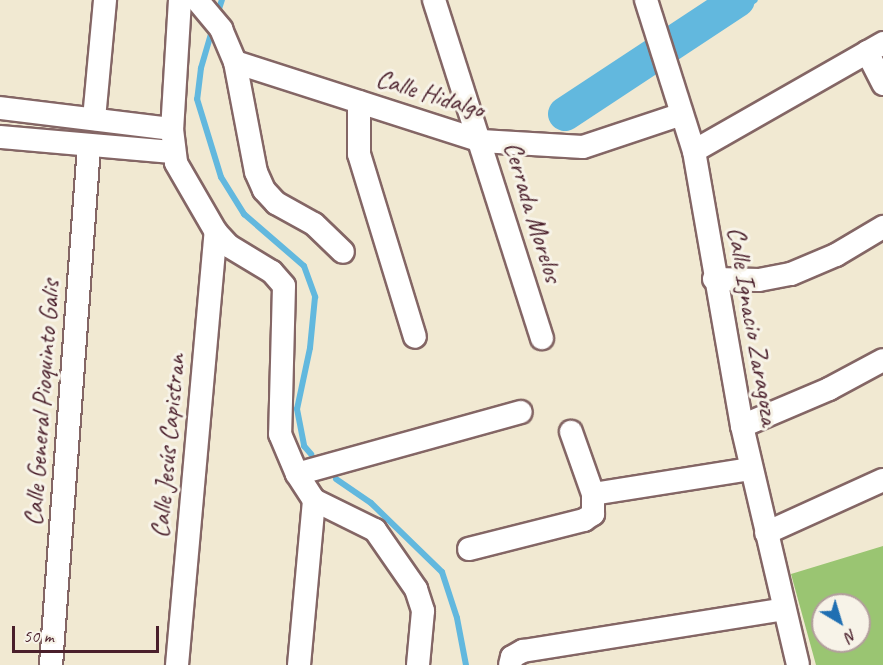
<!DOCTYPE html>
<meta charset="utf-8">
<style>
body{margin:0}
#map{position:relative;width:883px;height:665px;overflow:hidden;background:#f1e9d2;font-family:Caveat,sans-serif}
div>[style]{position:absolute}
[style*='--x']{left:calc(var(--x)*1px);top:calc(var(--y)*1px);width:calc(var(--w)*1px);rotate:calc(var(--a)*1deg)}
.green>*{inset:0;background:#9ac572}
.stream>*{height:6px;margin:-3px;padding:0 3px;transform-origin:3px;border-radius:3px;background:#62b8de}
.river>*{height:34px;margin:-17px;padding:0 17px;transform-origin:17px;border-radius:17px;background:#62b8de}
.roads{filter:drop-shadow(2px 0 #846665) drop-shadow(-2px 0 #846665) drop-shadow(0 2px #846665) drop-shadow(0 -2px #846665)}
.minor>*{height:22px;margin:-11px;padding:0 11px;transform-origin:11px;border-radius:11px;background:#fff}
span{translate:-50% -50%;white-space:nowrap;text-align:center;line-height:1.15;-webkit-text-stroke:6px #f7f3e8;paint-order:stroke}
.street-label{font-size:26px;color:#4a1f2b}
.north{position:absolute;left:811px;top:593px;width:60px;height:60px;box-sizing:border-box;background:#f7f3e8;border:2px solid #b29e9c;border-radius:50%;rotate:142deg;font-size:16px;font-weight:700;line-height:24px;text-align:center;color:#4a1f2b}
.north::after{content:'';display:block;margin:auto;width:21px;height:27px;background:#1f6fb2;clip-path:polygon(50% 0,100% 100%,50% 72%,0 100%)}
.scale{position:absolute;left:12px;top:626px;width:147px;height:27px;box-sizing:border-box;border:3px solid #4a1f2b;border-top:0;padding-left:8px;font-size:18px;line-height:21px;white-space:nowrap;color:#4a1f2b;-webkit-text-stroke:4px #f7f3e8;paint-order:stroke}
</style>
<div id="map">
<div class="green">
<div style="clip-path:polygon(evenodd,883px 546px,883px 665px,816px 665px,791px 574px,883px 546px,823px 605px,859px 605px,859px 641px,823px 641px,823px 605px)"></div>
</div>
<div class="stream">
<div style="--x:217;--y:15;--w:16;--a:-72"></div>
<div style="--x:213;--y:27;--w:43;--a:106.3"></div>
<div style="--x:201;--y:68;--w:31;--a:97"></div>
<div style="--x:197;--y:99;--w:82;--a:72.9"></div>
<div style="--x:221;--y:177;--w:44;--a:58.1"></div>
<div style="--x:244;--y:214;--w:79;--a:40.9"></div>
<div style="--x:304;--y:266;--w:33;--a:70"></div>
<div style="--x:315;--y:297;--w:51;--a:95.6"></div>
<div style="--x:310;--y:348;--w:62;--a:102"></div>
<div style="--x:297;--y:409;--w:38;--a:79"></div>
<div style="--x:304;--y:446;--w:11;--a:49"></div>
<div style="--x:668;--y:52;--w:101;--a:-30.9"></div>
<div style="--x:565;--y:114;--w:110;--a:-31.2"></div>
<div style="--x:336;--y:479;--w:42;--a:34.4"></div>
<div style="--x:371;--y:503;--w:99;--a:44.2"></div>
<div style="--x:442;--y:572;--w:48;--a:71.9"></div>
<div style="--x:457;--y:618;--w:48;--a:79.2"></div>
</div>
<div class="river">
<div style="--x:565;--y:114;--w:207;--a:-33.4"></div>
</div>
<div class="roads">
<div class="minor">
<div style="--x:180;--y:0;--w:129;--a:93.5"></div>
<div style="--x:172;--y:129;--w:34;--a:83"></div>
<div style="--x:176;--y:163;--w:80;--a:59.9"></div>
<div style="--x:216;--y:232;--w:19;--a:47"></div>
<div style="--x:229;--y:246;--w:50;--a:31.2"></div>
<div style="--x:272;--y:272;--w:18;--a:49"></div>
<div style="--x:284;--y:286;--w:148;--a:91.5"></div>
<div style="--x:280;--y:434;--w:43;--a:67"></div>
<div style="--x:297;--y:474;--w:31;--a:57"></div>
<div style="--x:314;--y:500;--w:68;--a:26.2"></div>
<div style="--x:375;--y:530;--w:72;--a:55.2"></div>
<div style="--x:416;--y:589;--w:23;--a:72"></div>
<div style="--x:423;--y:611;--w:54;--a:95.3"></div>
<div style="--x:197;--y:0;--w:38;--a:50"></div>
<div style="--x:221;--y:29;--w:36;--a:67"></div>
<div style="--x:235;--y:62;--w:258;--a:17.8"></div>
<div style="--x:481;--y:141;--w:102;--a:3.4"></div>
<div style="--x:583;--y:147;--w:104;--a:-18.4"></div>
<div style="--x:434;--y:0;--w:355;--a:72.3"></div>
<div style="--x:646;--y:0;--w:158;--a:72.4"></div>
<div style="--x:694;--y:151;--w:279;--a:80.1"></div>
<div style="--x:742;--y:426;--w:245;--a:76.8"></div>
<div style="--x:867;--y:52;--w:36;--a:63"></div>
<div style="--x:235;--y:62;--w:112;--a:79.2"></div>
<div style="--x:256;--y:172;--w:20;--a:66"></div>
<div style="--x:264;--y:190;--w:18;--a:47"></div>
<div style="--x:276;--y:203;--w:43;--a:28.9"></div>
<div style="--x:314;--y:224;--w:40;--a:44"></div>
<div style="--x:359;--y:102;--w:52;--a:90"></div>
<div style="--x:359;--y:154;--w:191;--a:73"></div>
<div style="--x:0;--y:108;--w:173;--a:7"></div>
<div style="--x:94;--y:119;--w:120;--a:-84.7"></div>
<div style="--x:0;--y:137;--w:173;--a:5"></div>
<div style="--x:694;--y:151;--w:218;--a:-29.7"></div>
<div style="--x:714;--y:279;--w:45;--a:1.3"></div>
<div style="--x:759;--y:280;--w:33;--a:-11"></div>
<div style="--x:791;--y:274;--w:49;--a:-22.9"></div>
<div style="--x:836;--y:255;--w:55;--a:-30.8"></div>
<div style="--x:742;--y:426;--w:95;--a:-23"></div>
<div style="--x:829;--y:389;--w:61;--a:-28.2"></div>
<div style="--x:297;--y:474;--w:232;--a:-15.5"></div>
<div style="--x:593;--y:494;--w:160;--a:-9"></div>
<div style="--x:766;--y:533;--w:128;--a:-24.4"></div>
<div style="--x:469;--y:549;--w:119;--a:-14.2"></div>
<div style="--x:584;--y:520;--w:11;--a:-34"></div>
<div style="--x:593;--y:514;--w:20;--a:-90"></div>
<div style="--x:593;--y:494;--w:66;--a:-109.5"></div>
<div style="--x:51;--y:665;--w:520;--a:-85.81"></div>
<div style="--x:177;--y:665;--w:435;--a:-84.9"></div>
<div style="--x:299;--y:665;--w:166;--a:-84.8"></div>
<div style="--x:510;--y:665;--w:8;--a:-76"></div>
<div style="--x:512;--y:657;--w:13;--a:-29"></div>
<div style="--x:523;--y:651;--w:264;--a:-9.1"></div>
</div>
</div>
<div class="street-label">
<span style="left:430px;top:94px;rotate:17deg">Calle Hidalgo</span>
<span style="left:533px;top:212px;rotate:73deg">Cerrada Morelos</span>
<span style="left:753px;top:326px;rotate:80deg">Calle Ignacio Zaragoza</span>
<span style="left:42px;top:403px;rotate:-86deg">Calle General Pioquinto Galis</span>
<span style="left:168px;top:446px;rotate:-85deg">Calle Jesús Capistran</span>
</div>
<div class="north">N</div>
<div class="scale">50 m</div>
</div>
